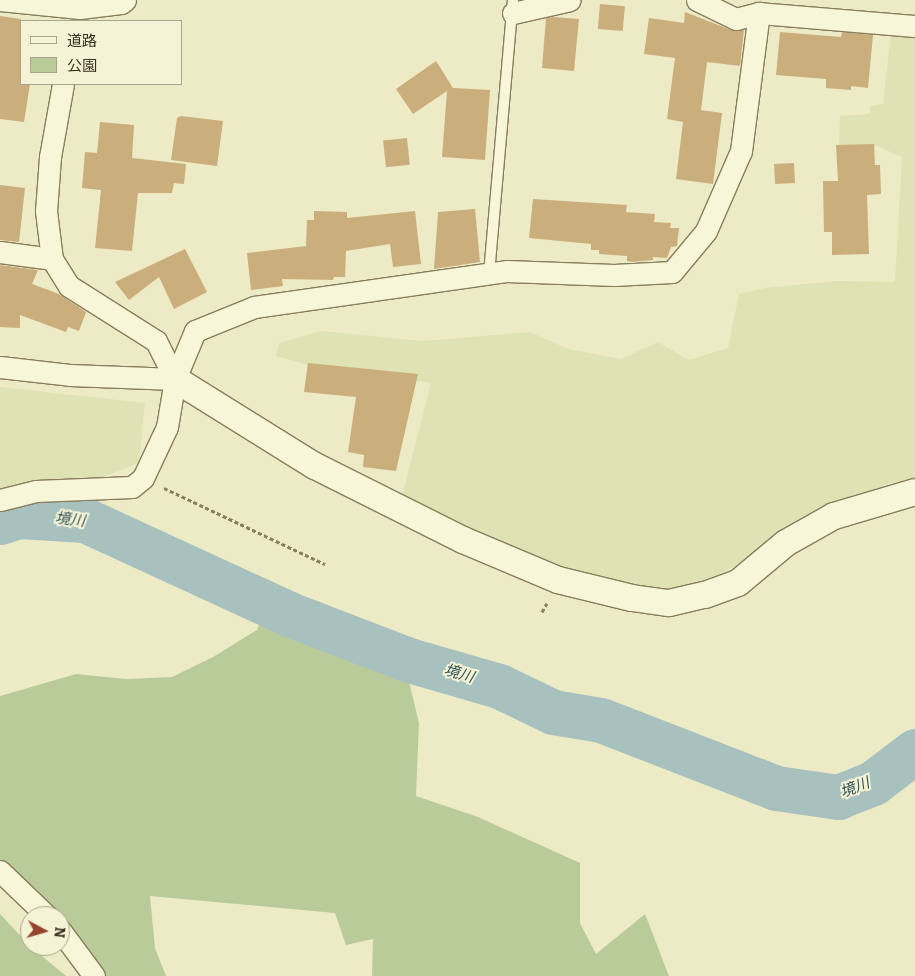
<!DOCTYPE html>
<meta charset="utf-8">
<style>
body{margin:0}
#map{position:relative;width:915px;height:976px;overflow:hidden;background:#edeac6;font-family:Bitter,"Noto Sans JP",serif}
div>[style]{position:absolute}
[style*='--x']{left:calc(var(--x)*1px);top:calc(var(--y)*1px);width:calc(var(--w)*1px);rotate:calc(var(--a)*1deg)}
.farmland>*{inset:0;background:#dfe2b3}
.green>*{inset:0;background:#bacb9a}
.river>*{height:45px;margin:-22.5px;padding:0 22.5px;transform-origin:22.5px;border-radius:22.5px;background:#a7c1bf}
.building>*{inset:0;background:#caaf7d;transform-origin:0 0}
.path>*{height:3px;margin-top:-1.5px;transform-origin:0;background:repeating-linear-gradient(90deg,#887d5c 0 4px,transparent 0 6.5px)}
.roads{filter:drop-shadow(1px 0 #887d5c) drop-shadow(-1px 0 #887d5c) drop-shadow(0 1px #887d5c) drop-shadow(0 -1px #887d5c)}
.service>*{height:10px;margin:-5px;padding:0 5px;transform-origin:5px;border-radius:5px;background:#f8f6d9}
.minor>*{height:21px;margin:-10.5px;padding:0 10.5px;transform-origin:10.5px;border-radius:10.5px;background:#f8f6d9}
.tertiary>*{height:26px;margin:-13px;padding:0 13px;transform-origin:13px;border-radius:13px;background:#f8f6d9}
span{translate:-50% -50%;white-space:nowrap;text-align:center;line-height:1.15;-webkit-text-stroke:4px #f5f3d5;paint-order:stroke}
.water-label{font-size:15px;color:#2f5158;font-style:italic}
.legend{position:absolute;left:20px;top:20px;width:162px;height:65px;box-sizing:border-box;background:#f5f3d5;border:1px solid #a9a58c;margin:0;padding:6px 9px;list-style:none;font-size:15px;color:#38311f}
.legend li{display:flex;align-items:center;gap:10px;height:25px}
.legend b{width:25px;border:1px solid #a9a58c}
.north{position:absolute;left:20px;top:906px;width:50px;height:50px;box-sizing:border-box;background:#f5f3d5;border:1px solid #a9a58c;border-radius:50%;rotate:96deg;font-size:14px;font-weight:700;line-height:20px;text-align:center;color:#38311f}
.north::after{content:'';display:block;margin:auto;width:18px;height:22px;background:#95452e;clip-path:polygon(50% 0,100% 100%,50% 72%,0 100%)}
</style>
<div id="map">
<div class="farmland">
<div style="clip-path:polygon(891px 33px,915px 34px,915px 479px,890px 483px,819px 513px,752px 557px,702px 583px,675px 590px,641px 589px,580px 577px,401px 500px,431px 383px,312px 366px,276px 356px,279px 343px,321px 331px,422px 341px,530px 332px,568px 349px,621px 359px,658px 342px,689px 360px,728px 348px,739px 294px,765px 288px,836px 281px,895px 282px,902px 157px,877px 146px,839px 148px,840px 116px,870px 114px,870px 106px,883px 104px)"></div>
<div style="clip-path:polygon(0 387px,145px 403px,139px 463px,93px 481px,0 494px)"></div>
</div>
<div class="green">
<div style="clip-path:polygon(264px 609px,355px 642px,407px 673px,419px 723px,416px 796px,478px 817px,580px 863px,580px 923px,596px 954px,645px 914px,669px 976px,372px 976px,373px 939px,346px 945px,335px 913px,150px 896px,155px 948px,166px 976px,94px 976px,60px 930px,60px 916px,47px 916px,0 871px,0 696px,76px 674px,126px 679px,172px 677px,213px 657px,257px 630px)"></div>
<div style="clip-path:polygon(0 914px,30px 946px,66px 976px,0 976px)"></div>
</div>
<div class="river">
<div style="--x:0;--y:522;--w:20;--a:-18"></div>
<div style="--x:19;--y:516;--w:66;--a:3.5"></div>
<div style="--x:85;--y:520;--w:225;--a:24.7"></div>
<div style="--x:289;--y:614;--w:129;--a:21"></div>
<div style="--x:409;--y:660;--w:94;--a:16.1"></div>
<div style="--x:499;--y:686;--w:60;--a:25.7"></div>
<div style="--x:553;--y:712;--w:49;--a:9.5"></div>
<div style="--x:601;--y:720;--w:188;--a:21.2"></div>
<div style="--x:776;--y:788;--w:63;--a:8.3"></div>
<div style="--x:838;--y:797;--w:38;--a:-22"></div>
<div style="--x:873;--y:783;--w:53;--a:-37.3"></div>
</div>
<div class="building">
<div style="left:600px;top:4px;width:25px;height:25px;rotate:5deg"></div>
<div style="clip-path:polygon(685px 12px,731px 30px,744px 30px,740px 66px,707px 62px,701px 110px,722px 113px,713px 184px,676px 179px,683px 122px,667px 119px,675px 58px,644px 54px,649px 18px,684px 23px)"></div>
<div style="clip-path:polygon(0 16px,21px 19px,21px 84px,30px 84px,24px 122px,0 119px)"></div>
<div style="clip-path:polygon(553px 17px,579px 19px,574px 71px,542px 68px,546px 18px)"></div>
<div style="clip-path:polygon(780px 32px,841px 37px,842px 32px,873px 35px,868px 88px,851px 86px,851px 90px,826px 88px,826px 79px,776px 75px)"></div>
<div style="clip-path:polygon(436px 61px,453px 88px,490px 90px,485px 160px,442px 157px,447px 91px,413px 114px,396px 89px)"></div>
<div style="clip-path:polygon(181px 116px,223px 121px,217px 166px,171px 160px,177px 118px)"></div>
<div style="clip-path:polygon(100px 122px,134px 125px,132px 158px,186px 164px,184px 184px,174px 183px,172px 193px,138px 193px,132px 251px,95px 248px,101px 190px,82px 188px,85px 152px,97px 153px)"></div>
<div style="left:407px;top:138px;width:27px;height:24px;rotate:84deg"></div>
<div style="clip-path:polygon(874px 144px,875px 165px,880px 165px,881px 194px,867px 195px,869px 254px,832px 255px,832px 232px,824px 232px,823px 181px,838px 181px,836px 145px)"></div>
<div style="left:794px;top:163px;width:20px;height:20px;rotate:87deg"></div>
<div style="clip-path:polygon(0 185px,25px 188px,19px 242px,0 240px)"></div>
<div style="clip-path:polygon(533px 199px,627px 205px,626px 212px,655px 214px,654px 222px,671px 223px,670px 228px,679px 228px,677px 246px,671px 247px,667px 258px,653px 257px,653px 260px,632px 262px,627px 261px,627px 256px,599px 254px,599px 250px,591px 250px,591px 244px,529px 238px)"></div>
<div style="clip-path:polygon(475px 209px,480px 262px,434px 269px,438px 212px)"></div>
<div style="clip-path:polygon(314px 211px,347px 212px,347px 218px,415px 211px,421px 264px,393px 267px,390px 244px,346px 251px,345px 277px,334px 277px,333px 280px,282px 279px,283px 286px,251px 290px,247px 253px,306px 246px,307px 220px,314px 220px)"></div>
<div style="clip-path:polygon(185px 249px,207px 292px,174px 309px,159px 277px,129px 300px,115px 282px)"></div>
<div style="clip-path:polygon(0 265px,38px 270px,32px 284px,59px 294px,86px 312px,79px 331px,68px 327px,66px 332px,20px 315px,20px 328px,0 327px)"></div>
<div style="clip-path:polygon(308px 363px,418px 374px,396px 471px,363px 467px,364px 455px,348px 452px,356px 397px,304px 392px)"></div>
</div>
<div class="path">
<div style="--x:164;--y:488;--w:178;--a:25.3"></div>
<div style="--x:542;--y:612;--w:10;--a:-61"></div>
</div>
<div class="roads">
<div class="service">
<div style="--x:489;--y:274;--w:275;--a:-85"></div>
</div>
<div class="minor">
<div style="--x:0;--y:0;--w:80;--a:5.7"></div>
<div style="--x:80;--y:8;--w:41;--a:-7"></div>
<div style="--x:121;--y:3;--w:5;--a:-37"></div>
<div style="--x:697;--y:0;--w:43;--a:26"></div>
<div style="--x:736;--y:19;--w:24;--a:-15"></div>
<div style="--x:513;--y:13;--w:58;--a:-12.8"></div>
<div style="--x:63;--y:84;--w:74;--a:100.1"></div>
<div style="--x:50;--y:157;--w:54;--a:94.2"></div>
<div style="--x:46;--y:211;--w:48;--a:82.9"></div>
<div style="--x:52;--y:259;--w:32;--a:58"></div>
<div style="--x:69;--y:286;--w:103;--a:32.3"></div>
<div style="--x:156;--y:341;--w:42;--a:63.4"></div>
<div style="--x:0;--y:252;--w:52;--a:7.7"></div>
<div style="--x:0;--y:367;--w:70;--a:6.5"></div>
<div style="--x:70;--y:375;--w:105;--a:2.2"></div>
<div style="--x:0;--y:500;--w:37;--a:-14"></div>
<div style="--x:36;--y:491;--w:96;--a:-2.4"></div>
<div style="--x:132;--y:487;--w:14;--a:-39"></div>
<div style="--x:143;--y:478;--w:56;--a:-64.8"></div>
<div style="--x:167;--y:427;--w:49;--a:-80.5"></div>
<div style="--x:175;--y:379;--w:52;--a:-67.4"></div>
<div style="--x:195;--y:331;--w:64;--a:-22.1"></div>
<div style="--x:254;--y:307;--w:256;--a:-8.1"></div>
<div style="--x:507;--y:271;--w:107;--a:2.1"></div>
<div style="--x:614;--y:275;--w:58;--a:-3"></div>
<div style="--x:672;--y:272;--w:53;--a:-50.3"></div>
<div style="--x:706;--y:231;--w:87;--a:-66.4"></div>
<div style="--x:741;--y:151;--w:139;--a:-82.6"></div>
<div style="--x:759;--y:13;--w:157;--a:4.8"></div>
<div style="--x:0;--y:871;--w:65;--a:43.8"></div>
<div style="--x:60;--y:930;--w:57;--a:53.5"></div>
</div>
<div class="tertiary">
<div style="--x:175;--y:379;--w:165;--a:31.9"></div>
<div style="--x:315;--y:466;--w:165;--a:26.6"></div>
<div style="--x:463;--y:540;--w:103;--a:22.8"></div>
<div style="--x:558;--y:580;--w:76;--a:13.7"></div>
<div style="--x:632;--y:598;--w:37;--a:8"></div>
<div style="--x:669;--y:603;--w:37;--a:-13"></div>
<div style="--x:705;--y:595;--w:35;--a:-20"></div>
<div style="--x:738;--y:583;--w:62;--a:-39.8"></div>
<div style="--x:786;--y:543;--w:55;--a:-29.4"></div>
<div style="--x:834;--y:516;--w:84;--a:-16.5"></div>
</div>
</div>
<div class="water-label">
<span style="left:70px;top:520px;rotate:7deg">境川</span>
<span style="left:459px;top:674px;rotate:16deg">境川</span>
<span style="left:855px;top:788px;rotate:-21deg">境川</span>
</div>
<ul class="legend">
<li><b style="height:6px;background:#f8f6d9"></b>道路</li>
<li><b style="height:14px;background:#bacb9a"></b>公園</li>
</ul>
<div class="north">N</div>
</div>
